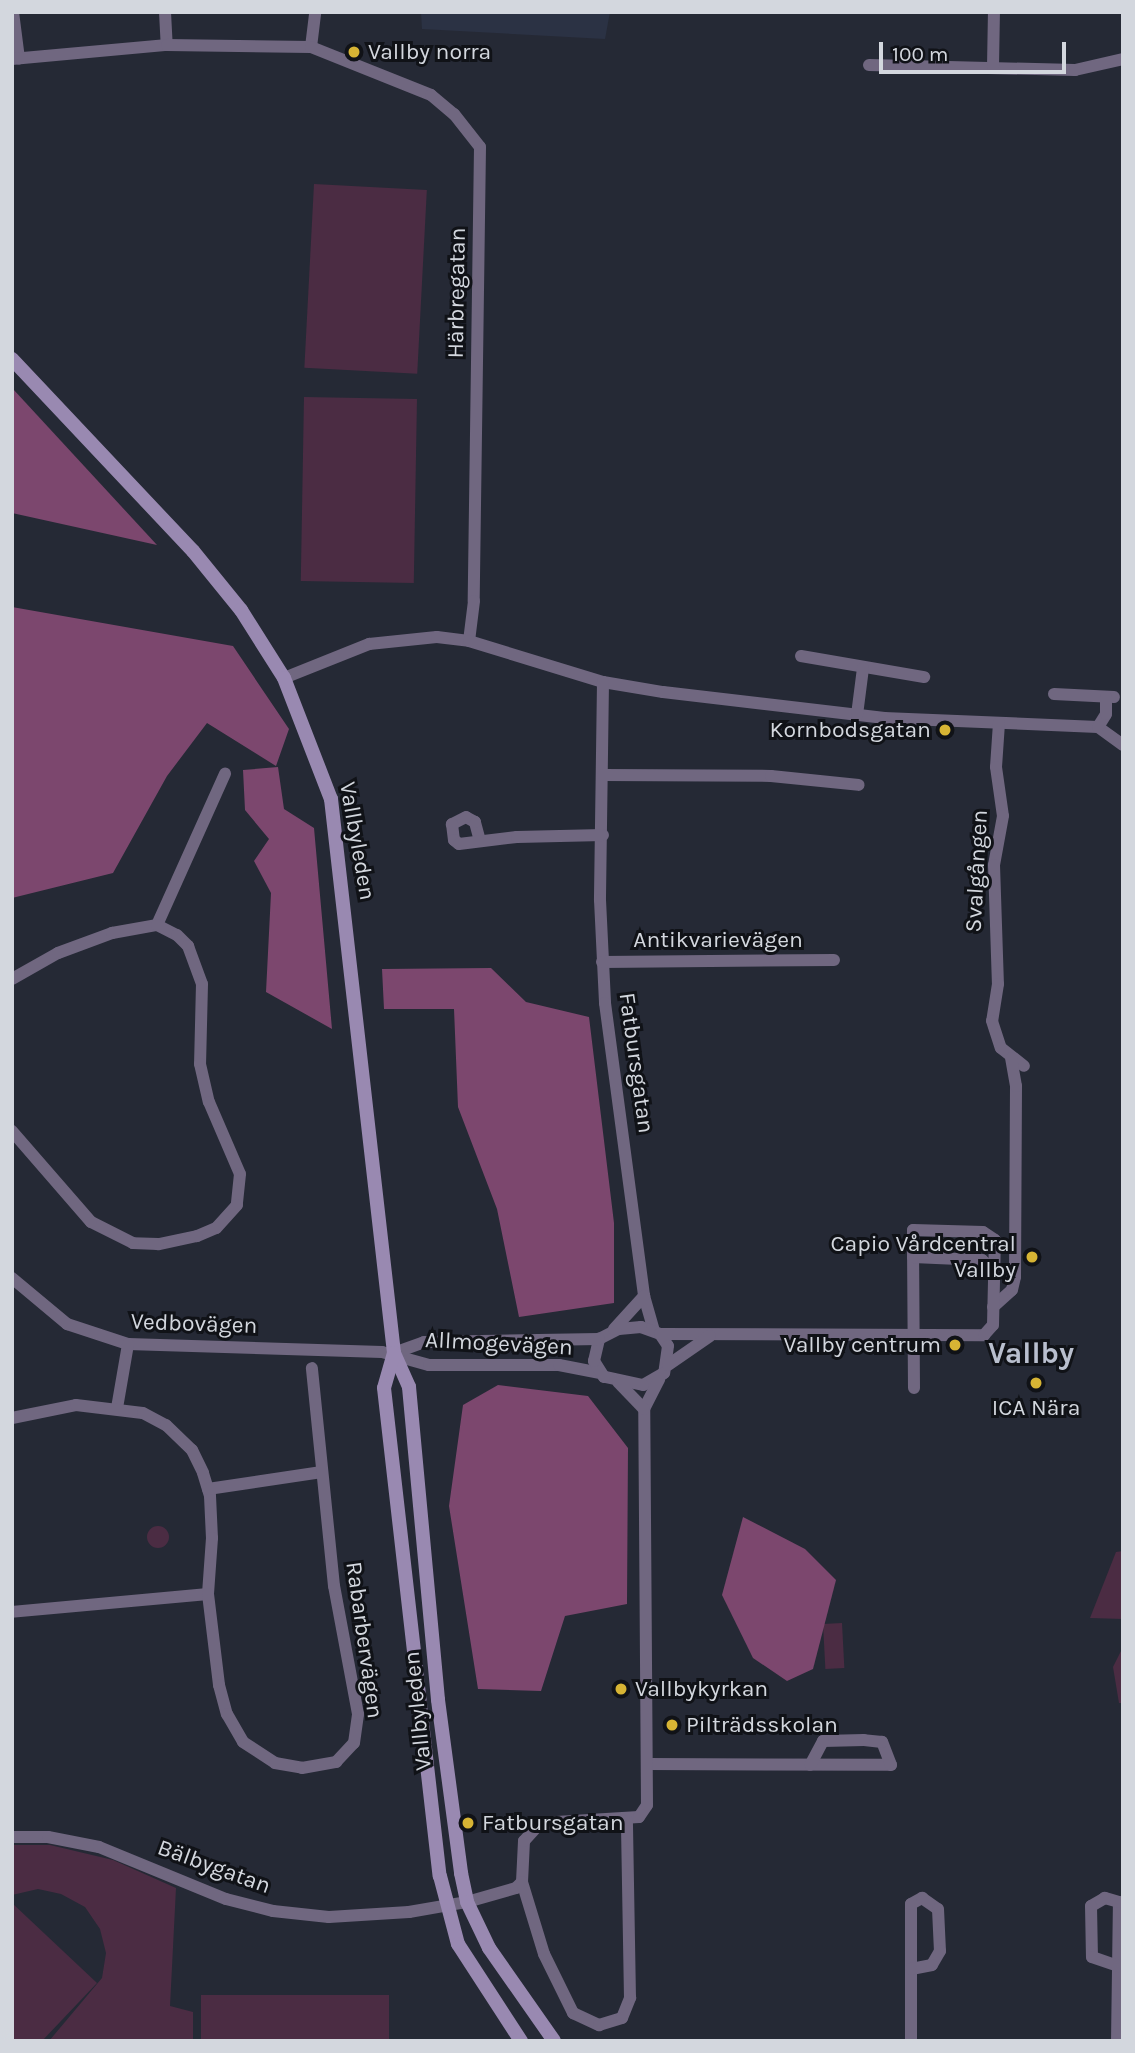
<!DOCTYPE html>
<meta charset="utf-8">
<style>
body{margin:0}
#map{position:relative;width:1135px;height:2053px;overflow:hidden;background:#252935;font-family:Karla,sans-serif}
div>[style]{position:absolute}
[style*='--x']{left:calc(var(--x)*1px);top:calc(var(--y)*1px);width:calc(var(--w)*1px);rotate:calc(var(--a)*1deg)}
.built>*{inset:0;background:#2b3244}
.green>*{inset:0;background:#4b2c43;transform-origin:0 0}
.round{border-radius:50%}
.forest>*{inset:0;background:#7c476e}
.street>*{height:12px;margin:-6px;padding:0 6px;transform-origin:6px;border-radius:6px;background:#706780}
.secondary>*{height:14px;margin:-7px;padding:0 7px;transform-origin:7px;border-radius:7px;background:#9989b1}
.dots>*{width:19px;height:19px;translate:-50% -50%;box-sizing:border-box;border:4px solid #101217;border-radius:50%}
span{translate:-50% -50%;white-space:nowrap;text-align:center;line-height:1.15;-webkit-text-stroke:6px #101217;paint-order:stroke}
.poi-label{font-size:23px;color:#d3d7de}
.left{translate:0 -50%;text-align:left}
.right{translate:-100% -50%;text-align:right}
.street-label{font-size:23px;color:#d3d7de}
.district-label{font-size:30px;color:#b9bfce;font-weight:700}
.frame{position:absolute;inset:0;border:14px solid #d3d7de;pointer-events:none}
.scale{position:absolute;left:879px;top:42px;width:187px;height:32px;box-sizing:border-box;border:4px solid #d3d7de;border-top:0;padding-left:9px;font-size:21px;line-height:24px;white-space:nowrap;color:#d3d7de;-webkit-text-stroke:5px #101217;paint-order:stroke}
</style>
<div id="map">
<div class="built">
<div style="clip-path:polygon(421px 12px,610px 12px,605px 39px,422px 29px)"></div>
</div>
<div class="green">
<div style="left:314px;top:184px;width:113px;height:184px;rotate:3deg"></div>
<div style="left:304px;top:397px;width:113px;height:184px;rotate:1deg"></div>
<div class="round" style="left:147px;top:1526px;width:22px;height:22px"></div>
<div style="clip-path:polygon(1123px 1551px,1123px 1619px,1090px 1618px,1116px 1552px)"></div>
<div style="left:842px;top:1623px;width:45px;height:19px;rotate:87deg"></div>
<div style="clip-path:polygon(1123px 1647px,1123px 1703px,1119px 1703px,1113px 1667px)"></div>
<div style="clip-path:polygon(12px 1845px,50px 1845px,113px 1860px,176px 1888px,170px 2006px,193px 2012px,193px 2041px,49px 2041px,102px 1978px,106px 1953px,100px 1929px,85px 1907px,61px 1894px,38px 1889px,12px 1895px)"></div>
<div style="clip-path:polygon(12px 1903px,97px 1983px,42px 2041px,12px 2041px)"></div>
<div style="left:389px;top:1995px;width:46px;height:188px;rotate:90deg"></div>
</div>
<div class="forest">
<div style="clip-path:polygon(12px 389px,13px 389px,157px 545px,12px 513px)"></div>
<div style="clip-path:polygon(12px 607px,233px 646px,289px 729px,276px 766px,207px 723px,167px 776px,113px 873px,12px 898px)"></div>
<div style="clip-path:polygon(278px 767px,284px 809px,314px 828px,332px 1029px,266px 992px,271px 893px,254px 861px,269px 839px,245px 810px,243px 770px)"></div>
<div style="clip-path:polygon(491px 968px,526px 1002px,589px 1017px,614px 1223px,614px 1303px,519px 1317px,497px 1209px,458px 1107px,454px 1009px,384px 1009px,382px 969px)"></div>
<div style="clip-path:polygon(498px 1385px,588px 1396px,628px 1448px,627px 1604px,565px 1616px,541px 1691px,478px 1689px,449px 1506px,463px 1405px)"></div>
<div style="clip-path:polygon(743px 1517px,805px 1549px,836px 1580px,813px 1669px,787px 1681px,753px 1658px,722px 1595px)"></div>
</div>
<div class="street">
<div style="--x:13;--y:12;--w:47;--a:82.7"></div>
<div style="--x:165;--y:12;--w:33;--a:87"></div>
<div style="--x:311;--y:47;--w:35;--a:-83"></div>
<div style="--x:12;--y:59;--w:156;--a:-5.2"></div>
<div style="--x:167;--y:45;--w:144;--a:0.8"></div>
<div style="--x:311;--y:47;--w:129;--a:21.8"></div>
<div style="--x:431;--y:95;--w:30;--a:40"></div>
<div style="--x:454;--y:114;--w:42;--a:51.8"></div>
<div style="--x:480;--y:147;--w:454;--a:90.8"></div>
<div style="--x:474;--y:601;--w:40;--a:97.1"></div>
<div style="--x:869;--y:65;--w:206;--a:1.4"></div>
<div style="--x:1075;--y:70;--w:49;--a:-12.9"></div>
<div style="--x:993;--y:67;--w:55;--a:-89"></div>
<div style="--x:801;--y:656;--w:125;--a:9.7"></div>
<div style="--x:284;--y:678;--w:92;--a:-21.8"></div>
<div style="--x:369;--y:644;--w:68;--a:-5.9"></div>
<div style="--x:437;--y:637;--w:32;--a:7"></div>
<div style="--x:469;--y:641;--w:140;--a:17"></div>
<div style="--x:603;--y:682;--w:61;--a:9.5"></div>
<div style="--x:663;--y:692;--w:223;--a:6.7"></div>
<div style="--x:884;--y:718;--w:214;--a:2.4"></div>
<div style="--x:1098;--y:727;--w:31;--a:36"></div>
<div style="--x:603;--y:682;--w:218;--a:90.8"></div>
<div style="--x:600;--y:900;--w:103;--a:87.2"></div>
<div style="--x:605;--y:1003;--w:296;--a:82.4"></div>
<div style="--x:644;--y:1296;--w:35;--a:74"></div>
<div style="--x:1054;--y:694;--w:60;--a:2.9"></div>
<div style="--x:857;--y:715;--w:47;--a:-82.7"></div>
<div style="--x:999;--y:723;--w:44;--a:93.9"></div>
<div style="--x:996;--y:767;--w:49;--a:81.9"></div>
<div style="--x:1003;--y:816;--w:50;--a:100.4"></div>
<div style="--x:994;--y:865;--w:119;--a:88.1"></div>
<div style="--x:998;--y:984;--w:37;--a:99"></div>
<div style="--x:992;--y:1021;--w:28;--a:72"></div>
<div style="--x:1001;--y:1048;--w:29;--a:38"></div>
<div style="--x:1098;--y:727;--w:15;--a:-58"></div>
<div style="--x:1106;--y:714;--w:17;--a:-90"></div>
<div style="--x:603;--y:775;--w:168;--a:0.3"></div>
<div style="--x:771;--y:776;--w:88;--a:5.8"></div>
<div style="--x:480;--y:841;--w:20;--a:-105"></div>
<div style="--x:475;--y:822;--w:10;--a:-151"></div>
<div style="--x:466;--y:817;--w:16;--a:153"></div>
<div style="--x:452;--y:824;--w:16;--a:83"></div>
<div style="--x:454;--y:840;--w:6;--a:39"></div>
<div style="--x:459;--y:844;--w:58;--a:-6.9"></div>
<div style="--x:517;--y:837;--w:86;--a:-1.3"></div>
<div style="--x:157;--y:925;--w:166;--a:-65.8"></div>
<div style="--x:602;--y:962;--w:232;--a:-0.5"></div>
<div style="--x:12;--y:979;--w:53;--a:-29.5"></div>
<div style="--x:58;--y:953;--w:58;--a:-20.3"></div>
<div style="--x:112;--y:933;--w:46;--a:-10.1"></div>
<div style="--x:157;--y:925;--w:22;--a:27"></div>
<div style="--x:177;--y:935;--w:16;--a:45"></div>
<div style="--x:188;--y:946;--w:40;--a:69.8"></div>
<div style="--x:202;--y:984;--w:80;--a:91.4"></div>
<div style="--x:200;--y:1064;--w:39;--a:77"></div>
<div style="--x:209;--y:1102;--w:78;--a:66.7"></div>
<div style="--x:240;--y:1174;--w:31;--a:96"></div>
<div style="--x:237;--y:1205;--w:31;--a:132"></div>
<div style="--x:216;--y:1228;--w:21;--a:157"></div>
<div style="--x:197;--y:1236;--w:40;--a:168"></div>
<div style="--x:158;--y:1244;--w:25;--a:-178"></div>
<div style="--x:133;--y:1243;--w:47;--a:-153.4"></div>
<div style="--x:91;--y:1222;--w:121;--a:-131"></div>
<div style="--x:12;--y:1278;--w:72;--a:39.9"></div>
<div style="--x:67;--y:1324;--w:64;--a:18.2"></div>
<div style="--x:128;--y:1344;--w:254;--a:1.8"></div>
<div style="--x:382;--y:1352;--w:49;--a:15.5"></div>
<div style="--x:429;--y:1365;--w:130;--a:0"></div>
<div style="--x:559;--y:1365;--w:42;--a:11"></div>
<div style="--x:993;--y:1307;--w:25;--a:-42"></div>
<div style="--x:1012;--y:1290;--w:13;--a:-77"></div>
<div style="--x:1015;--y:1277;--w:191;--a:-89.7"></div>
<div style="--x:1016;--y:1086;--w:28;--a:-100"></div>
<div style="--x:641;--y:1327;--w:20;--a:20"></div>
<div style="--x:660;--y:1334;--w:14;--a:56"></div>
<div style="--x:668;--y:1346;--w:27;--a:98"></div>
<div style="--x:664;--y:1373;--w:24;--a:150"></div>
<div style="--x:643;--y:1385;--w:40;--a:-168"></div>
<div style="--x:604;--y:1377;--w:19;--a:-122"></div>
<div style="--x:594;--y:1361;--w:23;--a:-77"></div>
<div style="--x:599;--y:1339;--w:22;--a:-27"></div>
<div style="--x:619;--y:1329;--w:22;--a:-5"></div>
<div style="--x:614;--y:1329;--w:45;--a:-47.7"></div>
<div style="--x:660;--y:1334;--w:324;--a:0.2"></div>
<div style="--x:984;--y:1335;--w:13;--a:-48"></div>
<div style="--x:993;--y:1325;--w:85;--a:-88.7"></div>
<div style="--x:995;--y:1240;--w:14;--a:-146"></div>
<div style="--x:983;--y:1232;--w:70;--a:-178.4"></div>
<div style="--x:913;--y:1230;--w:27;--a:90"></div>
<div style="--x:394;--y:1353;--w:32;--a:-20"></div>
<div style="--x:424;--y:1342;--w:175;--a:-1"></div>
<div style="--x:668;--y:1365;--w:51;--a:-34.6"></div>
<div style="--x:914;--y:1388;--w:131;--a:-90.4"></div>
<div style="--x:913;--y:1257;--w:69;--a:2.5"></div>
<div style="--x:982;--y:1260;--w:18;--a:43"></div>
<div style="--x:117;--y:1408;--w:65;--a:-80.2"></div>
<div style="--x:644;--y:1409;--w:34;--a:-63"></div>
<div style="--x:12;--y:1418;--w:65;--a:-11.5"></div>
<div style="--x:76;--y:1405;--w:67;--a:6.8"></div>
<div style="--x:143;--y:1413;--w:26;--a:28"></div>
<div style="--x:166;--y:1425;--w:36;--a:44"></div>
<div style="--x:192;--y:1450;--w:25;--a:64"></div>
<div style="--x:203;--y:1473;--w:24;--a:73"></div>
<div style="--x:210;--y:1496;--w:42;--a:87.3"></div>
<div style="--x:212;--y:1538;--w:56;--a:94.1"></div>
<div style="--x:208;--y:1594;--w:197;--a:174.8"></div>
<div style="--x:208;--y:1489;--w:115;--a:-8.5"></div>
<div style="--x:208;--y:1594;--w:92;--a:83.1"></div>
<div style="--x:219;--y:1685;--w:30;--a:75"></div>
<div style="--x:227;--y:1714;--w:32;--a:60"></div>
<div style="--x:243;--y:1742;--w:38;--a:33"></div>
<div style="--x:275;--y:1763;--w:27;--a:10"></div>
<div style="--x:302;--y:1768;--w:35;--a:-10"></div>
<div style="--x:336;--y:1762;--w:26;--a:-47"></div>
<div style="--x:354;--y:1743;--w:29;--a:-82"></div>
<div style="--x:358;--y:1714;--w:130;--a:-100.6"></div>
<div style="--x:334;--y:1586;--w:219;--a:-95.8"></div>
<div style="--x:647;--y:1764;--w:244;--a:0.2"></div>
<div style="--x:891;--y:1765;--w:25;--a:-111"></div>
<div style="--x:882;--y:1742;--w:18;--a:-174"></div>
<div style="--x:864;--y:1740;--w:41;--a:178.6"></div>
<div style="--x:823;--y:1741;--w:27;--a:118"></div>
<div style="--x:12;--y:1837;--w:36;--a:0"></div>
<div style="--x:48;--y:1837;--w:52;--a:11.1"></div>
<div style="--x:99;--y:1847;--w:137;--a:22.3"></div>
<div style="--x:226;--y:1899;--w:49;--a:14.3"></div>
<div style="--x:273;--y:1911;--w:56;--a:6.1"></div>
<div style="--x:329;--y:1917;--w:80;--a:-3.6"></div>
<div style="--x:409;--y:1912;--w:59;--a:-9.8"></div>
<div style="--x:467;--y:1902;--w:51;--a:-15.9"></div>
<div style="--x:516;--y:1888;--w:8;--a:-45"></div>
<div style="--x:522;--y:1882;--w:41;--a:-87.2"></div>
<div style="--x:524;--y:1841;--w:24;--a:-48"></div>
<div style="--x:540;--y:1823;--w:99;--a:-3.5"></div>
<div style="--x:639;--y:1817;--w:14;--a:-56"></div>
<div style="--x:647;--y:1805;--w:396;--a:-90.4"></div>
<div style="--x:644;--y:1409;--w:37;--a:-134"></div>
<div style="--x:522;--y:1882;--w:75;--a:73"></div>
<div style="--x:544;--y:1954;--w:66;--a:63.8"></div>
<div style="--x:573;--y:2013;--w:29;--a:25"></div>
<div style="--x:599;--y:2025;--w:24;--a:-17"></div>
<div style="--x:622;--y:2018;--w:22;--a:-68"></div>
<div style="--x:630;--y:1998;--w:177;--a:-91"></div>
<div style="--x:911;--y:2041;--w:137;--a:-90"></div>
<div style="--x:911;--y:1904;--w:13;--a:-29"></div>
<div style="--x:922;--y:1898;--w:19;--a:35"></div>
<div style="--x:938;--y:1909;--w:42;--a:87.3"></div>
<div style="--x:940;--y:1951;--w:16;--a:120"></div>
<div style="--x:932;--y:1965;--w:21;--a:169"></div>
<div style="--x:1117;--y:2041;--w:139;--a:-89.2"></div>
<div style="--x:1119;--y:1902;--w:15;--a:-164"></div>
<div style="--x:1105;--y:1898;--w:16;--a:150"></div>
<div style="--x:1091;--y:1906;--w:51;--a:88.9"></div>
<div style="--x:1092;--y:1957;--w:28;--a:19"></div>
</div>
<div class="secondary">
<div style="--x:12;--y:359;--w:264;--a:46.7"></div>
<div style="--x:193;--y:551;--w:76;--a:50.9"></div>
<div style="--x:241;--y:610;--w:80;--a:57.7"></div>
<div style="--x:284;--y:678;--w:130;--a:68.8"></div>
<div style="--x:331;--y:799;--w:558;--a:83.51"></div>
<div style="--x:394;--y:1353;--w:37;--a:66"></div>
<div style="--x:409;--y:1387;--w:314;--a:84.7"></div>
<div style="--x:438;--y:1700;--w:175;--a:82.4"></div>
<div style="--x:461;--y:1873;--w:30;--a:78"></div>
<div style="--x:467;--y:1902;--w:51;--a:64.4"></div>
<div style="--x:489;--y:1948;--w:113;--a:55"></div>
<div style="--x:394;--y:1353;--w:36;--a:106"></div>
<div style="--x:384;--y:1388;--w:491;--a:83.5"></div>
<div style="--x:440;--y:1876;--w:70;--a:75.2"></div>
<div style="--x:458;--y:1944;--w:116;--a:57"></div>
</div>
<div class="dots">
<div style="left:354px;top:52px;background:#d7b434"></div>
<div style="left:945px;top:730px;background:#d7b434"></div>
<div style="left:1032px;top:1257px;background:#d7b434"></div>
<div style="left:955px;top:1345px;background:#d7b434"></div>
<div style="left:1036px;top:1383px;background:#d7b434"></div>
<div style="left:621px;top:1689px;background:#d7b434"></div>
<div style="left:672px;top:1725px;background:#d7b434"></div>
<div style="left:468px;top:1823px;background:#d7b434"></div>
</div>
<div class="poi-label">
<span class="left" style="left:368px;top:52px">Vallby norra</span>
<span class="right" style="left:931px;top:730px">Kornbodsgatan</span>
<span class="right" style="left:1016px;top:1257px">Capio Vårdcentral<br>Vallby</span>
<span class="right" style="left:941px;top:1345px">Vallby centrum</span>
<span style="left:1036px;top:1408px">ICA Nära</span>
<span class="left" style="left:635px;top:1689px">Vallbykyrkan</span>
<span class="left" style="left:686px;top:1725px">Pilträdsskolan</span>
<span class="left" style="left:482px;top:1823px">Fatbursgatan</span>
</div>
<div class="street-label">
<span style="left:457px;top:293px;rotate:-89deg">Härbregatan</span>
<span style="left:357px;top:841px;rotate:80deg">Vallbyleden</span>
<span style="left:977px;top:871px;rotate:-87deg">Svalgången</span>
<span style="left:718px;top:940px">Antikvarievägen</span>
<span style="left:636px;top:1063px;rotate:82deg">Fatbursgatan</span>
<span style="left:194px;top:1324px;rotate:2deg">Vedbovägen</span>
<span style="left:499px;top:1344px;rotate:3deg">Allmogevägen</span>
<span style="left:364px;top:1640px;rotate:82deg">Rabarbervägen</span>
<span style="left:418px;top:1711px;rotate:-96deg">Vallbyleden</span>
<span style="left:214px;top:1867px;rotate:20deg">Bälbygatan</span>
</div>
<div class="district-label">
<span style="left:1031px;top:1353px">Vallby</span>
</div>
<div class="frame"></div>
<div class="scale">100 m</div>
</div>
